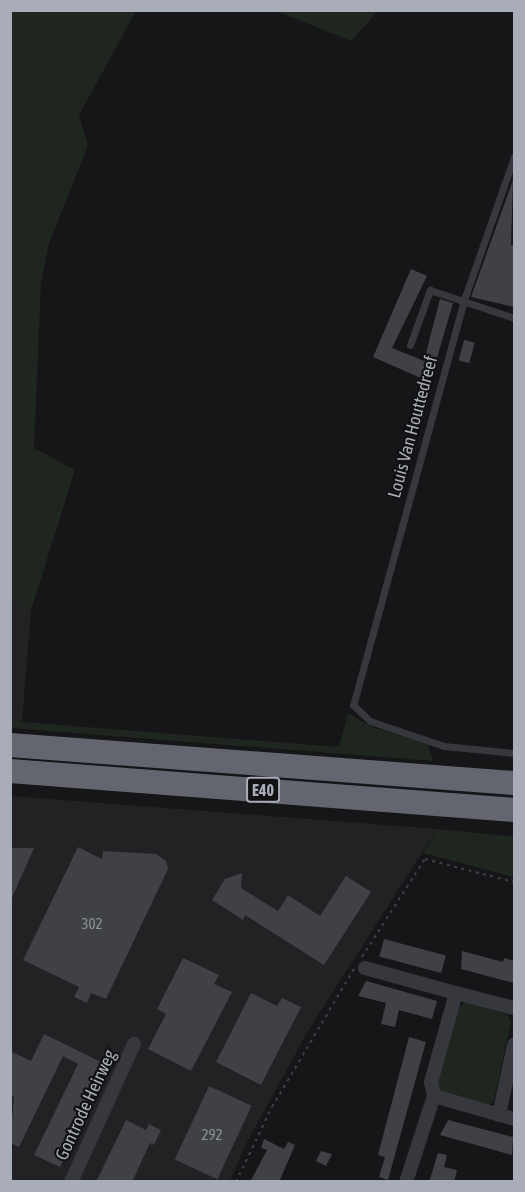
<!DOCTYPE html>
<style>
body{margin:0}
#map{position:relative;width:525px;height:1192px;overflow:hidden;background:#161618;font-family:"Asap Condensed",sans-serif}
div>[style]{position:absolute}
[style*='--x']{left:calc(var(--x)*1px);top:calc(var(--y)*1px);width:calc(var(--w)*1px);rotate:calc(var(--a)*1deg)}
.built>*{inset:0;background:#222225}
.green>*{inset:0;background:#1e261f}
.building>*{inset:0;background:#404145;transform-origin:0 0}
.path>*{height:2px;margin-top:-1px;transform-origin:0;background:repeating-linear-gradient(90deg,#3d3f44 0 3px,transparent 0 7.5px)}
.lane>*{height:7px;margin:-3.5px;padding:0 3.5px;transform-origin:3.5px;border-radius:3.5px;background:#37383d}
.street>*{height:14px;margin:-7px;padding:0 7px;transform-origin:7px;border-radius:7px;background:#37383d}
.highway>*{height:24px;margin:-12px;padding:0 12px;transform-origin:12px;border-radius:12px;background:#63666e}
span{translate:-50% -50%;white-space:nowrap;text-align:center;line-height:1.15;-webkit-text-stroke:4.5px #111113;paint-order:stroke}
.number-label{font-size:15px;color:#8e929b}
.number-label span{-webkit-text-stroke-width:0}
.shield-label span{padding:2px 4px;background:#111113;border:2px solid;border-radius:4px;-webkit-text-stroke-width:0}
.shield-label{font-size:16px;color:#a8adb8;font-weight:700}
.street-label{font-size:18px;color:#a8adb8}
.frame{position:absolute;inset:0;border:12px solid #a8adb8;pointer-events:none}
</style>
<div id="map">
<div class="built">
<div style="clip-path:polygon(10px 598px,31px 610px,22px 722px,11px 721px)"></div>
<div style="clip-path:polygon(11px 796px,437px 829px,308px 1031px,245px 1146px,230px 1181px,11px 1182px)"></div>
</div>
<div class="green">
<div style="clip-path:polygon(11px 10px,136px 11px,79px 115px,88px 146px,49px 243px,41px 282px,34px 448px,75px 470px,31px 610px,10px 598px)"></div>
<div style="clip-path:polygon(276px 11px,378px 11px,351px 41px)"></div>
<div style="clip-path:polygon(348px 713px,372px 727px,428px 744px,433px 761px,11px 728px,10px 721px,339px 747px)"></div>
<div style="clip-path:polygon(437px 829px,514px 837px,514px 877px,423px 853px)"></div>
<div style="clip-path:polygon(466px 1002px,507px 1014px,511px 1022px,494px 1100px,489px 1105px,439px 1093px,435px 1087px,458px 1007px)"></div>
</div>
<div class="building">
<div style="clip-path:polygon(513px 180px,511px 245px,514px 245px,514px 307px,471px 297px)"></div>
<div style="clip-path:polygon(411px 269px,427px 276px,392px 348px,424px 361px,440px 299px,453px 303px,430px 382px,373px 357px)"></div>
<div style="left:464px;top:340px;width:11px;height:21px;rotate:15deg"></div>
<div style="clip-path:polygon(78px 847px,102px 859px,103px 851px,156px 854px,166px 861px,168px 869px,106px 999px,91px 993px,87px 1003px,74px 997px,79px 987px,23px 960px)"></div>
<div style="clip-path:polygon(10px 848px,34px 848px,10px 902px)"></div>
<div style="clip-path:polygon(242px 873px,241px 888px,278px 911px,288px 895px,320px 916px,346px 876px,371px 892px,324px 965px,245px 915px,243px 920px,212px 900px,225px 879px)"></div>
<div style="left:384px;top:939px;width:64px;height:18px;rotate:15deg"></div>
<div style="clip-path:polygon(462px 951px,503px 962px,504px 958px,514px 961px,514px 983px,461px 969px)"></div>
<div style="clip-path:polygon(183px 958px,219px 975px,214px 984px,232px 992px,191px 1071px,148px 1049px,166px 1014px,157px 1009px)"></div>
<div style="clip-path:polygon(366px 981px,437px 1001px,432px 1019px,399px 1010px,395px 1027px,381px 1024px,386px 1003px,358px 996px)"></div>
<div style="clip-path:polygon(251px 993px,277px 1006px,282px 998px,301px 1007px,261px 1085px,216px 1062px)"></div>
<div style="clip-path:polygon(44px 1034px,109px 1066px,60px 1167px,34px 1155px,78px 1064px,63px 1056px,19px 1147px,10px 1143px,14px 1096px,10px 1095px,10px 1051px,31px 1061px)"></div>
<div style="clip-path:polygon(409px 1037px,426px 1042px,388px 1180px,379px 1177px,385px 1157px,378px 1155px)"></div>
<div style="left:209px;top:1086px;width:47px;height:81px;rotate:25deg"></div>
<div style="clip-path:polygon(126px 1120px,146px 1130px,149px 1124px,161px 1130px,154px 1145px,150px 1143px,132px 1182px,96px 1182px)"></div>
<div style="clip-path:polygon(448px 1120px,513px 1137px,512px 1155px,440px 1135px)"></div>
<div style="clip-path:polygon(264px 1139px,284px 1149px,288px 1142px,295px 1145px,279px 1182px,250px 1182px,267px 1150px,261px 1148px)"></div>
<div style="clip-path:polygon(321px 1151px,332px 1154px,326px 1166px,316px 1161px)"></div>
<div style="clip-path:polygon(438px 1153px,447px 1155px,444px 1167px,457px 1170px,454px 1182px,429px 1182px)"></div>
</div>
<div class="path">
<div style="--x:362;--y:957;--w:117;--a:-57.3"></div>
<div style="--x:425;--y:859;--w:92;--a:14.5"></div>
<div style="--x:236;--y:1182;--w:83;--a:-64.4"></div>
<div style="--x:272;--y:1107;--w:161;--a:-59.3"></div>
</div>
<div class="lane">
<div style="--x:514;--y:157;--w:151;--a:109.3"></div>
<div style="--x:464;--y:300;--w:420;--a:105.3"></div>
<div style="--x:353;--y:705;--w:23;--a:43"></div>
<div style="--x:370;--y:721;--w:78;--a:18.7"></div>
<div style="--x:444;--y:746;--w:70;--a:5.7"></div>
<div style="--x:410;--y:345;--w:59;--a:-70"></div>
<div style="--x:430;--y:290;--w:89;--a:18.4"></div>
</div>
<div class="street">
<div style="--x:365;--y:968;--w:94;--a:15.4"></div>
<div style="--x:434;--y:1096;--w:83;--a:16"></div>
<div style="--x:499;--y:1115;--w:72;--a:-77.9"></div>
<div style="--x:71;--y:1182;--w:152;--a:-65.5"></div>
<div style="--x:406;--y:1182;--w:90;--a:-72"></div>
<div style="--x:434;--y:1096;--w:14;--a:-102"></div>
<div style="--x:431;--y:1082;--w:92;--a:-74.3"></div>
<div style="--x:456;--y:993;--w:60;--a:14.5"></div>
</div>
<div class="highway">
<div style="--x:10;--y:745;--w:505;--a:4.31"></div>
<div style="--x:10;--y:771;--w:506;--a:4.42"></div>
</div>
<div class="number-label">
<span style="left:92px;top:924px">302</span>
<span style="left:212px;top:1135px">292</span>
</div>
<div class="shield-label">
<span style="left:263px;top:790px">E40</span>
</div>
<div class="street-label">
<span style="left:413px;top:427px;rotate:-75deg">Louis Van Houttedreef</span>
<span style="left:86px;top:1105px;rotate:-65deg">Gontrode Heirweg</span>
</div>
<div class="frame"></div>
</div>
